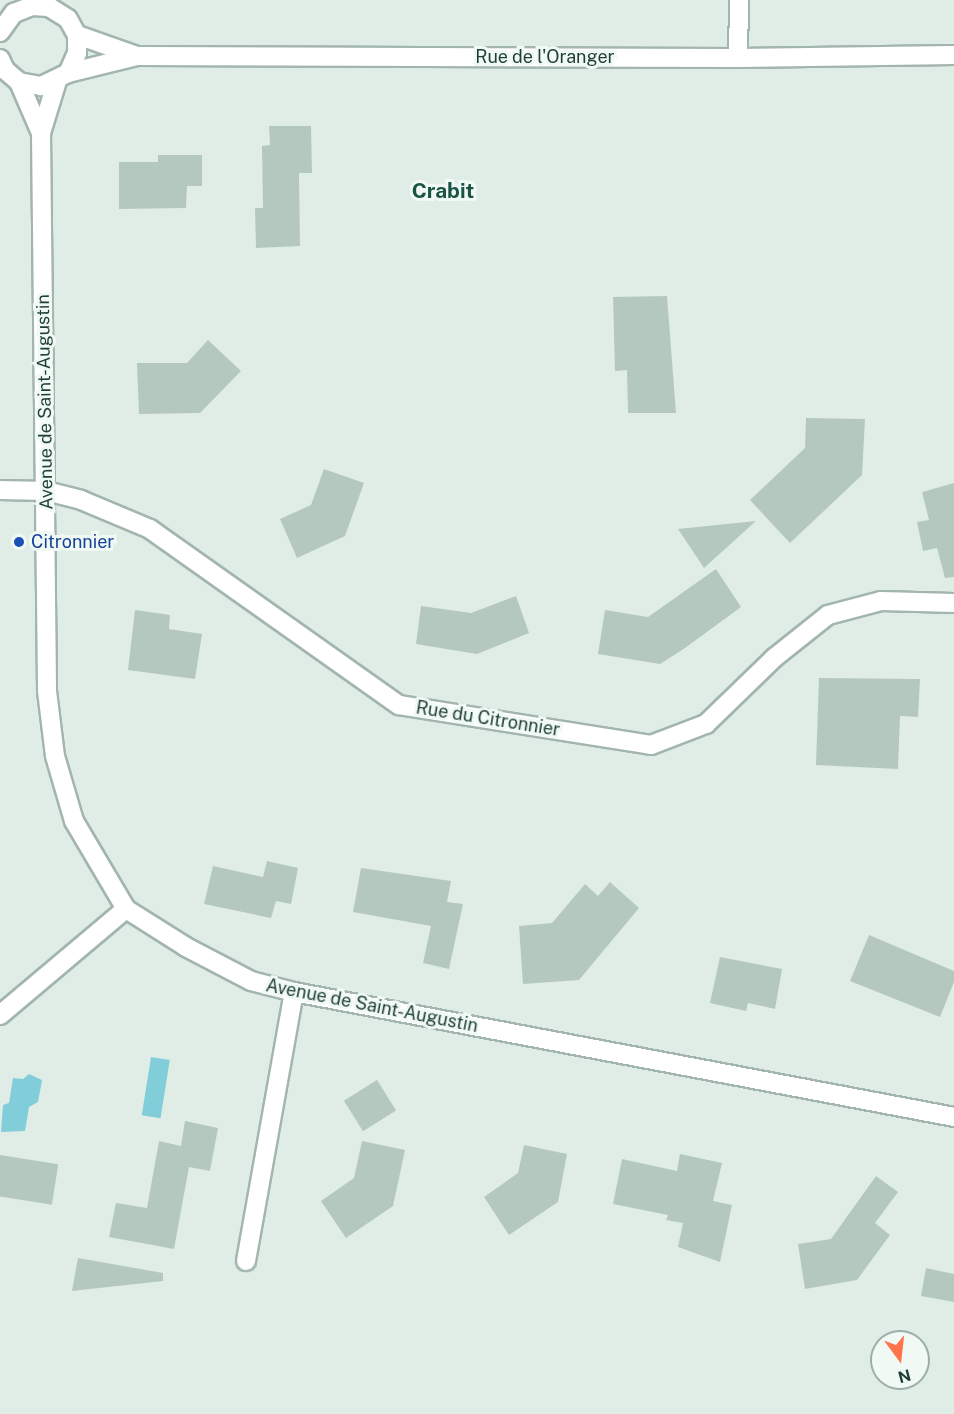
<!DOCTYPE html>
<style>
body{margin:0}
#map{position:relative;width:954px;height:1414px;overflow:hidden;background:#e0ede7;font-family:"Public Sans",sans-serif}
div>[style]{position:absolute}
[style*='--x']{left:calc(var(--x)*1px);top:calc(var(--y)*1px);width:calc(var(--w)*1px);rotate:calc(var(--a)*1deg)}
.water>*{inset:0;background:#81cdd9;transform-origin:0 0}
.building>*{inset:0;background:#b5c8c0;transform-origin:0 0}
.roads{filter:drop-shadow(2px 0 #a2b5ae) drop-shadow(-2px 0 #a2b5ae) drop-shadow(0 2px #a2b5ae) drop-shadow(0 -2px #a2b5ae)}
.lane>*{height:18px;margin:-9px;padding:0 9px;transform-origin:9px;border-radius:9px;background:#fff}
.street>*{height:18px;margin:-9px;padding:0 9px;transform-origin:9px;border-radius:9px;background:#fff}
.dots>*{width:16px;height:16px;translate:-50% -50%;box-sizing:border-box;border:3px solid #f1f9f5;border-radius:50%}
span{translate:-50% -50%;white-space:nowrap;text-align:center;line-height:1.15;-webkit-text-stroke:6px #f1f9f5;paint-order:stroke}
.street-label{font-size:18px;color:#1e3f36}
.transit-label{font-size:18px;color:#164399}
.left{translate:0 -50%;text-align:left}
.quarter-label{font-size:21px;color:#185344;font-weight:700}
.north{position:absolute;left:870px;top:1330px;width:60px;height:60px;box-sizing:border-box;background:#f1f9f5;border:2px solid #9dafa9;border-radius:50%;rotate:165deg;font-size:16px;font-weight:700;line-height:24px;text-align:center;color:#1e3f36}
.north::after{content:'';display:block;margin:auto;width:21px;height:27px;background:#ff744b;clip-path:polygon(50% 0,100% 100%,50% 72%,0 100%)}
</style>
<div id="map">
<div class="water">
<div style="left:151px;top:1057px;width:19px;height:59px;rotate:9deg"></div>
<div style="clip-path:polygon(29px 1074px,42px 1080px,38px 1102px,29px 1107px,25px 1131px,1px 1132px,3px 1105px,9px 1103px,13px 1078px,23px 1079px)"></div>
</div>
<div class="building">
<div style="clip-path:polygon(269px 126px,311px 126px,312px 173px,299px 173px,300px 246px,256px 248px,255px 208px,263px 208px,262px 146px,270px 145px)"></div>
<div style="clip-path:polygon(158px 155px,202px 155px,202px 186px,187px 186px,186px 208px,119px 209px,119px 162px,158px 162px)"></div>
<div style="clip-path:polygon(667px 296px,676px 413px,628px 413px,627px 370px,615px 371px,613px 297px)"></div>
<div style="clip-path:polygon(208px 340px,241px 371px,200px 413px,139px 414px,137px 363px,187px 363px)"></div>
<div style="clip-path:polygon(806px 418px,865px 419px,862px 475px,790px 543px,750px 500px,805px 448px)"></div>
<div style="clip-path:polygon(324px 469px,364px 483px,345px 536px,297px 558px,280px 519px,311px 505px)"></div>
<div style="clip-path:polygon(954px 483px,954px 577px,945px 578px,937px 548px,923px 551px,917px 522px,929px 520px,922px 492px)"></div>
<div style="clip-path:polygon(756px 521px,704px 568px,678px 529px)"></div>
<div style="clip-path:polygon(716px 569px,741px 607px,685px 648px,660px 664px,598px 654px,605px 610px,648px 617px)"></div>
<div style="clip-path:polygon(516px 596px,529px 633px,477px 654px,416px 644px,421px 606px,471px 613px)"></div>
<div style="clip-path:polygon(135px 610px,170px 615px,169px 629px,202px 634px,195px 679px,128px 670px)"></div>
<div style="clip-path:polygon(819px 678px,920px 679px,918px 717px,900px 716px,898px 769px,816px 765px)"></div>
<div style="clip-path:polygon(267px 861px,298px 868px,291px 904px,276px 901px,271px 918px,204px 904px,213px 866px,263px 877px)"></div>
<div style="clip-path:polygon(361px 868px,451px 881px,447px 902px,463px 904px,449px 969px,423px 963px,431px 926px,353px 912px)"></div>
<div style="clip-path:polygon(610px 882px,639px 908px,579px 980px,523px 984px,519px 926px,552px 923px,585px 884px,598px 896px)"></div>
<div style="clip-path:polygon(869px 935px,954px 971px,954px 982px,940px 1017px,850px 981px)"></div>
<div style="clip-path:polygon(720px 957px,782px 969px,775px 1009px,748px 1003px,746px 1011px,710px 1003px)"></div>
<div style="left:377px;top:1080px;width:36px;height:39px;rotate:58deg"></div>
<div style="clip-path:polygon(185px 1121px,218px 1128px,210px 1171px,189px 1167px,174px 1249px,109px 1237px,116px 1203px,147px 1208px,159px 1141px,181px 1146px)"></div>
<div style="clip-path:polygon(362px 1141px,405px 1150px,393px 1206px,346px 1238px,321px 1201px,354px 1178px)"></div>
<div style="clip-path:polygon(524px 1145px,567px 1154px,558px 1202px,509px 1235px,484px 1197px,518px 1173px)"></div>
<div style="clip-path:polygon(680px 1154px,722px 1163px,713px 1201px,732px 1205px,720px 1262px,678px 1247px,683px 1223px,666px 1220px,668px 1215px,613px 1204px,622px 1159px,677px 1171px)"></div>
<div style="left:0;top:1155px;width:59px;height:41px;rotate:9deg"></div>
<div style="clip-path:polygon(876px 1176px,898px 1192px,875px 1223px,890px 1235px,857px 1280px,805px 1289px,798px 1244px,831px 1239px)"></div>
<div style="clip-path:polygon(78px 1258px,163px 1273px,163px 1281px,72px 1291px)"></div>
<div style="clip-path:polygon(926px 1268px,954px 1274px,954px 1302px,921px 1296px)"></div>
</div>
<div class="roads">
<div class="lane">
<div style="--x:738;--y:58;--w:58;--a:-89"></div>
<div style="--x:246;--y:1261;--w:273;--a:-79.9"></div>
</div>
<div class="street">
<div style="--x:0;--y:32;--w:24;--a:-54"></div>
<div style="--x:14;--y:13;--w:19;--a:-21"></div>
<div style="--x:32;--y:6;--w:17;--a:3"></div>
<div style="--x:49;--y:7;--w:22;--a:32"></div>
<div style="--x:68;--y:19;--w:18;--a:61"></div>
<div style="--x:77;--y:35;--w:18;--a:90"></div>
<div style="--x:77;--y:53;--w:22;--a:114"></div>
<div style="--x:68;--y:73;--w:30;--a:154"></div>
<div style="--x:41;--y:86;--w:22;--a:-170"></div>
<div style="--x:19;--y:82;--w:18;--a:-139"></div>
<div style="--x:5;--y:70;--w:12;--a:-114"></div>
<div style="--x:137;--y:56;--w:601;--a:0.19"></div>
<div style="--x:738;--y:58;--w:216;--a:-0.8"></div>
<div style="--x:68;--y:73;--w:71;--a:-13.8"></div>
<div style="--x:137;--y:56;--w:64;--a:-160.7"></div>
<div style="--x:57;--y:81;--w:54;--a:107.1"></div>
<div style="--x:41;--y:133;--w:558;--a:89.38"></div>
<div style="--x:47;--y:691;--w:65;--a:83"></div>
<div style="--x:55;--y:756;--w:68;--a:73.7"></div>
<div style="--x:74;--y:821;--w:102;--a:59.4"></div>
<div style="--x:126;--y:909;--w:71;--a:32.3"></div>
<div style="--x:186;--y:947;--w:73;--a:27.6"></div>
<div style="--x:251;--y:981;--w:44;--a:14.3"></div>
<div style="--x:294;--y:992;--w:672;--a:10.72"></div>
<div style="--x:19;--y:82;--w:56;--a:66.7"></div>
<div style="--x:0;--y:490;--w:46;--a:1.2"></div>
<div style="--x:46;--y:491;--w:36;--a:14"></div>
<div style="--x:81;--y:500;--w:75;--a:22.8"></div>
<div style="--x:150;--y:529;--w:305;--a:35.3"></div>
<div style="--x:399;--y:705;--w:255;--a:9"></div>
<div style="--x:651;--y:745;--w:59;--a:-20.9"></div>
<div style="--x:706;--y:724;--w:95;--a:-44.1"></div>
<div style="--x:774;--y:658;--w:69;--a:-38.5"></div>
<div style="--x:828;--y:615;--w:55;--a:-14.8"></div>
<div style="--x:881;--y:601;--w:73;--a:1.6"></div>
<div style="--x:0;--y:1015;--w:165;--a:-40.1"></div>
</div>
</div>
<div class="dots">
<div style="left:19px;top:542px;background:#1a4fb4"></div>
</div>
<div class="street-label">
<span style="left:545px;top:57px">Rue de l'Oranger</span>
<span style="left:45px;top:402px;rotate:-91deg">Avenue de Saint-Augustin</span>
<span style="left:488px;top:719px;rotate:9deg">Rue du Citronnier</span>
<span style="left:372px;top:1006px;rotate:11deg">Avenue de Saint-Augustin</span>
</div>
<div class="transit-label">
<span class="left" style="left:31px;top:542px">Citronnier</span>
</div>
<div class="quarter-label">
<span style="left:443px;top:191px">Crabit</span>
</div>
<div class="north">N</div>
</div>
